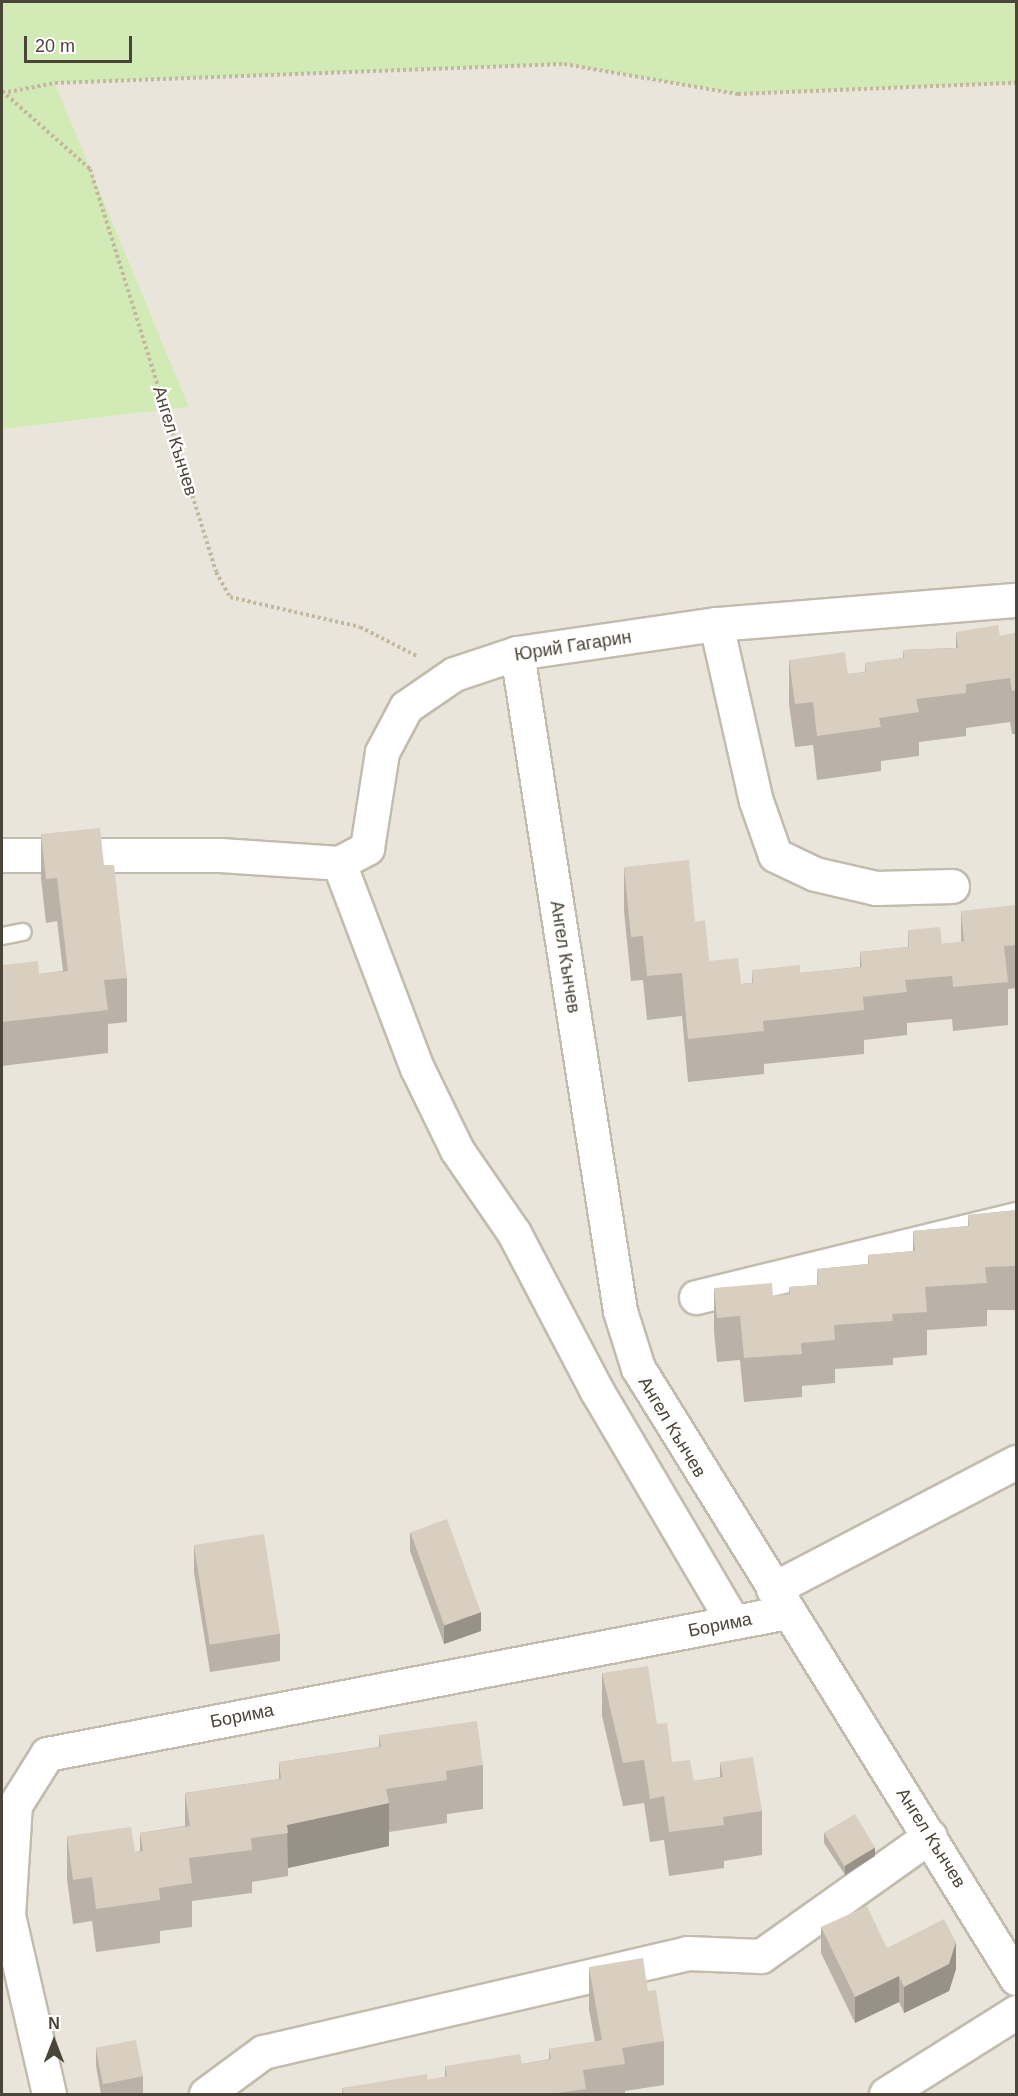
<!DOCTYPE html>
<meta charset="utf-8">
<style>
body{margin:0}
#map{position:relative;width:1018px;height:2096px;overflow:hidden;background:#f6f3ec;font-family:Arial,sans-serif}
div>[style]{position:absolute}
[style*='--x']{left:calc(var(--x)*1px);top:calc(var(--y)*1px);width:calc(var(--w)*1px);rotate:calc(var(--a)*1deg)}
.residential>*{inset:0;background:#eae5da}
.green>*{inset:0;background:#d2eab5}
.path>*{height:4px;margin-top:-2px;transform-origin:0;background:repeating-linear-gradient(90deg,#c4b79f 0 3px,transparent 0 6px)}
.roads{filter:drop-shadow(2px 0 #c2bbae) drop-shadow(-2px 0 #c2bbae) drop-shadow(0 2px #c2bbae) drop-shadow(0 -2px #c2bbae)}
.service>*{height:16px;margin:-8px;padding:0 8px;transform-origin:8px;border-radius:8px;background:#fff}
.minor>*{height:33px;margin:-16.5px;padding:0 16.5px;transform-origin:16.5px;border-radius:16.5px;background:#fff}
.tertiary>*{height:33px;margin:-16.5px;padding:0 16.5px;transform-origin:16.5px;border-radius:16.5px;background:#fff}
.wall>*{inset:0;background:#bab2a6}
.shaded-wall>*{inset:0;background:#979187}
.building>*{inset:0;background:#d8cfc1;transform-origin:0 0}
span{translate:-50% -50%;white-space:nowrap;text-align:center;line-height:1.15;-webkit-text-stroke:4.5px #fff;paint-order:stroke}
.street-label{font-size:18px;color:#4b4439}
.frame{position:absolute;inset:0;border:3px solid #4b4439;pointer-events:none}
.north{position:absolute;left:24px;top:2012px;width:60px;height:60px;-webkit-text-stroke:4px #fff;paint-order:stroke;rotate:0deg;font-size:16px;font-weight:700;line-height:24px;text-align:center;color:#4b4439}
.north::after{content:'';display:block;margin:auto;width:21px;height:27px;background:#4b4439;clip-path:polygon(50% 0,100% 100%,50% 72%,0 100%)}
.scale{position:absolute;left:24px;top:36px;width:108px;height:27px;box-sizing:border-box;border:3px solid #4b4439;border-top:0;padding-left:8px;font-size:18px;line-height:21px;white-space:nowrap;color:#4b4439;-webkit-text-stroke:4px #fff;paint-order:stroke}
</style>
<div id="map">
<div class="residential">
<div style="clip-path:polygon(564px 64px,738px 94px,1016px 83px,1016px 2094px,2px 2094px,2px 429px,189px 407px,55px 83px)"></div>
</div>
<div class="green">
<div style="clip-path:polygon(2px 2px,1016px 2px,1016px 83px,738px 94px,564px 64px,55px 83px,189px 407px,2px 429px)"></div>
</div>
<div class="path">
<div style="--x:2;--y:91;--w:118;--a:41.6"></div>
<div style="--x:90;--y:169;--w:422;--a:72.6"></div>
<div style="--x:216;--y:572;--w:29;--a:61"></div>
<div style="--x:230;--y:597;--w:133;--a:13"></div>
<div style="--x:360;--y:627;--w:66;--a:27"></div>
<div style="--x:8;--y:92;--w:48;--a:-10.8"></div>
<div style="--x:55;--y:83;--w:509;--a:-2.14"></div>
<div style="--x:564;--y:64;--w:177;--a:9.8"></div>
<div style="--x:738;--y:94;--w:278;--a:-2.3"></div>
</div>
<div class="roads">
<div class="service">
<div style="--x:2;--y:936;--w:21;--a:-11"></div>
</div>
<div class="minor">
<div style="--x:716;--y:624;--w:181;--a:77.3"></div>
<div style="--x:756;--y:801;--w:57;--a:70.6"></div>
<div style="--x:775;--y:855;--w:44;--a:25.4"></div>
<div style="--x:815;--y:874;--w:63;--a:12.9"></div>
<div style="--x:876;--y:888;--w:76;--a:-1.5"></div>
<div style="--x:517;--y:653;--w:666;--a:81.1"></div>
<div style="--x:620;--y:1311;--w:60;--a:72.5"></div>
<div style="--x:638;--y:1368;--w:718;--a:58.21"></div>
<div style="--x:2;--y:855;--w:218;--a:0"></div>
<div style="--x:220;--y:855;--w:119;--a:3.8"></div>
<div style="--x:339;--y:863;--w:32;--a:-28"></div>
<div style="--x:367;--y:848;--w:97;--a:-81.1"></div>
<div style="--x:382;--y:752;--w:51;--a:-61.9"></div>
<div style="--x:406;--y:707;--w:58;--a:-34.5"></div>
<div style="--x:454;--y:674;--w:66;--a:-18.4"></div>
<div style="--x:517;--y:653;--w:201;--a:-8.3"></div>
<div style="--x:716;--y:624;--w:301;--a:-4.6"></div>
<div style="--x:339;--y:863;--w:219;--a:69.2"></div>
<div style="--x:417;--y:1068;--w:91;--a:64"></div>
<div style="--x:457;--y:1150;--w:101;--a:55.5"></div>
<div style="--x:514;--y:1233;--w:178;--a:62.3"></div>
<div style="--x:597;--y:1391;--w:268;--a:59.5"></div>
<div style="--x:696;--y:1297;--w:329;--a:-13.7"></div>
<div style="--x:773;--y:1589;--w:274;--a:-27.6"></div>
<div style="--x:49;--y:2094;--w:184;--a:-102.9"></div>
<div style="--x:8;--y:1915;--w:110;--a:-86.4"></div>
<div style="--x:15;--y:1805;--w:60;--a:-57.9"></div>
<div style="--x:47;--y:1754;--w:754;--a:-10.86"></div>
<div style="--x:206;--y:2094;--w:71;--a:-36.4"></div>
<div style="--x:263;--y:2052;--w:435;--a:-13.1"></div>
<div style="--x:687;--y:1953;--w:74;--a:2.3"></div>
<div style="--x:761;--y:1956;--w:207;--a:-35.4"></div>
</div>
<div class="tertiary">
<div style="--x:886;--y:2094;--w:154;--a:-32.2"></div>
</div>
</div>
<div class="wall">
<div style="clip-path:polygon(956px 632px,1000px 636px,1017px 633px,1017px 734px,1012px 734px,1010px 722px,966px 728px,966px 736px,919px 742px,919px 756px,881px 761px,881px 771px,817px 780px,813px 745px,795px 747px,789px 704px,789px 660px,848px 674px,865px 672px,865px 663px,903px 658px,903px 650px,956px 648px)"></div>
<div style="clip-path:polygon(41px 834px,104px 865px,127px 978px,127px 1022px,108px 1024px,108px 1053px,2px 1066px,2px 965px,39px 974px,63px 971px,57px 921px,46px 923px,41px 878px)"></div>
<div style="clip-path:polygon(624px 867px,695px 922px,709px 961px,741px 984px,752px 983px,752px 970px,800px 973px,860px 967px,860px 952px,908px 947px,908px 930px,942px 944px,961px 942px,961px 911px,1017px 919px,1017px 988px,1008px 989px,1008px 1025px,953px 1031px,952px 1019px,907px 1023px,907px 1035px,864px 1040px,864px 1054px,764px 1064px,764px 1074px,688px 1082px,682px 1016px,647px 1020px,643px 980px,631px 981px,624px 911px)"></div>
<div style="clip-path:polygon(1017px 1210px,1017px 1310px,987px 1310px,987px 1326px,927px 1330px,927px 1355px,893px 1358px,893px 1365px,835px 1369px,835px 1383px,802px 1386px,802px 1397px,744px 1402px,740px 1360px,717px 1362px,714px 1332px,714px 1288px,773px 1296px,789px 1294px,789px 1287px,817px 1285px,817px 1269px,868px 1264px,868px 1255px,913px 1251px,913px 1231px,968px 1226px,968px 1215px)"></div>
<div style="clip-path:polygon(410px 1532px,481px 1631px,444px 1644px,410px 1551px)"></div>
<div style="clip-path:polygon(194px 1546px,280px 1634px,280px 1661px,210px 1672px,194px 1572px)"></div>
<div style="clip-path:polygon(602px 1673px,657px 1724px,672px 1762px,694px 1781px,720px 1777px,720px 1762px,762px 1811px,762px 1855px,724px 1861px,724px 1868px,669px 1876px,664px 1840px,650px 1842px,644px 1803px,623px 1806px,602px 1716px)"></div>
<div style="clip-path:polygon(379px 1735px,483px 1765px,483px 1809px,447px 1814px,447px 1823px,389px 1832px,389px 1846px,288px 1868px,288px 1876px,252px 1882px,252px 1893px,192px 1901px,192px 1927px,160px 1931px,160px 1943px,96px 1952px,92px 1921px,73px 1924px,67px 1879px,67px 1836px,135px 1852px,140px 1851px,140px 1833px,185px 1826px,185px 1793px,279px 1779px,279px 1762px,379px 1747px)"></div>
<div style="clip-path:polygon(824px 1833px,875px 1856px,845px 1875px,824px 1843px)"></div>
<div style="clip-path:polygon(821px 1927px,956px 1969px,949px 1991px,904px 2013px,899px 2002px,855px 2023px,821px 1953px)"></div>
<div style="clip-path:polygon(589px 1967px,648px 1991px,664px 2041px,664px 2085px,625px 2091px,625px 2094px,342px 2094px,342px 2088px,428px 2080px,445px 2077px,445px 2066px,522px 2064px,549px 2059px,549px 2049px,595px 2042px,589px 2010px)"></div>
<div style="clip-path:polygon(96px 2048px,143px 2076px,143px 2094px,101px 2094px,96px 2066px)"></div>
</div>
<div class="shaded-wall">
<div style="clip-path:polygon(481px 1612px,481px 1631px,444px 1644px,444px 1626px)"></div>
<div style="clip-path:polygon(389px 1803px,389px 1846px,288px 1868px,287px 1825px)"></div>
<div style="clip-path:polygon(875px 1847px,875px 1856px,845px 1875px,845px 1866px)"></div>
<div style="clip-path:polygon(956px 1942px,956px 1969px,949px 1991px,904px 2013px,904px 1987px)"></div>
<div style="clip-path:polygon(899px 1976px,899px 2002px,855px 2023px,855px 1997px)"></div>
</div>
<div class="building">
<div style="clip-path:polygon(998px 625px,1000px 636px,1017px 633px,1017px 690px,1012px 691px,1010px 678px,966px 684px,966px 693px,916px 699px,919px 712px,879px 718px,881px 727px,817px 736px,813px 702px,795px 704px,789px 660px,845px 652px,848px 674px,866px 672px,865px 663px,904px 658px,903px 650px,958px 648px,956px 632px)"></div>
<div style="clip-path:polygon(100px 828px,104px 865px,114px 865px,127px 978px,104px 980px,108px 1010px,2px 1022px,2px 965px,38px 961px,39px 974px,68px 971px,57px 878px,46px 879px,41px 834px)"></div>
<div style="clip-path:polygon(689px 860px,695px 922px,705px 920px,709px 961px,738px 958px,741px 984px,753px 983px,752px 970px,800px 965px,800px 973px,862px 967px,860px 952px,909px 947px,908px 930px,940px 927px,942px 944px,964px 941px,961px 911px,1015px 905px,1017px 919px,1017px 945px,1004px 946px,1008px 982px,953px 987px,952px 976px,905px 980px,907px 992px,863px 997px,864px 1010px,763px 1021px,764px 1031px,688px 1039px,682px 973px,647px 976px,643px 936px,631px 937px,624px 867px)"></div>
<div style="clip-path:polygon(1017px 1210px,1017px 1266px,985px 1267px,987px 1283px,925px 1287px,927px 1312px,892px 1314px,893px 1321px,834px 1325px,835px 1340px,801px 1343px,802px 1354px,744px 1358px,740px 1316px,717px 1318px,714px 1288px,772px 1283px,773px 1296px,790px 1294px,789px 1287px,818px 1285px,817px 1269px,869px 1264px,868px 1255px,915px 1251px,913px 1231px,969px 1226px,968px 1215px)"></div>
<div style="left:447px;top:1519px;width:99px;height:39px;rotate:70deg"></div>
<div style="left:264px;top:1534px;width:101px;height:71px;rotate:81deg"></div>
<div style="clip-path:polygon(648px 1666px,657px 1724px,667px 1723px,672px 1762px,690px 1760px,694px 1781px,723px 1777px,720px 1762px,753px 1757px,762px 1811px,723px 1817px,724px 1825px,669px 1832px,664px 1796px,650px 1799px,644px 1760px,623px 1763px,602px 1673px)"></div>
<div style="clip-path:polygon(477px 1721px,483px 1765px,446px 1771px,447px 1780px,386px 1789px,389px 1803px,287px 1825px,288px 1833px,251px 1838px,252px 1850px,189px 1858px,192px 1883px,159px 1888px,160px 1900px,96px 1909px,92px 1877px,73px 1880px,67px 1836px,131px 1827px,135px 1852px,143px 1851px,140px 1833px,190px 1826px,185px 1793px,281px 1779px,279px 1762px,381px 1747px,379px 1735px)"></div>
<div style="left:855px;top:1814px;width:39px;height:36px;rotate:59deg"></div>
<div style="clip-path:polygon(867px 1906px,887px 1948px,944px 1919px,956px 1942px,949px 1964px,904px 1987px,899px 1976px,855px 1997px,821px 1927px)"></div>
<div style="clip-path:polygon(643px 1958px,648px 1991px,656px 1990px,664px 2041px,622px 2048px,625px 2064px,583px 2070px,586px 2089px,550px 2094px,343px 2094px,342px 2088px,427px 2074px,428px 2080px,447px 2076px,445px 2066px,520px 2054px,522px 2064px,551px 2059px,549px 2049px,602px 2040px,589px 1967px)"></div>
<div style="left:136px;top:2040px;width:37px;height:41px;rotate:79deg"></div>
</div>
<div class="street-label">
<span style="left:175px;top:441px;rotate:73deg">Ангел Кънчев</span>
<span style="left:573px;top:646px;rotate:-9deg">Юрий Гагарин</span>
<span style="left:565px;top:957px;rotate:81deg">Ангел Кънчев</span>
<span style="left:672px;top:1427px;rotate:59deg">Ангел Кънчев</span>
<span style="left:720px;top:1625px;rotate:-11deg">Борима</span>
<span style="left:242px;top:1716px;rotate:-11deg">Борима</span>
<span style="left:931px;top:1838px;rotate:58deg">Ангел Кънчев</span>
</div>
<div class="frame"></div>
<div class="north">N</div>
<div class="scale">20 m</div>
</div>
